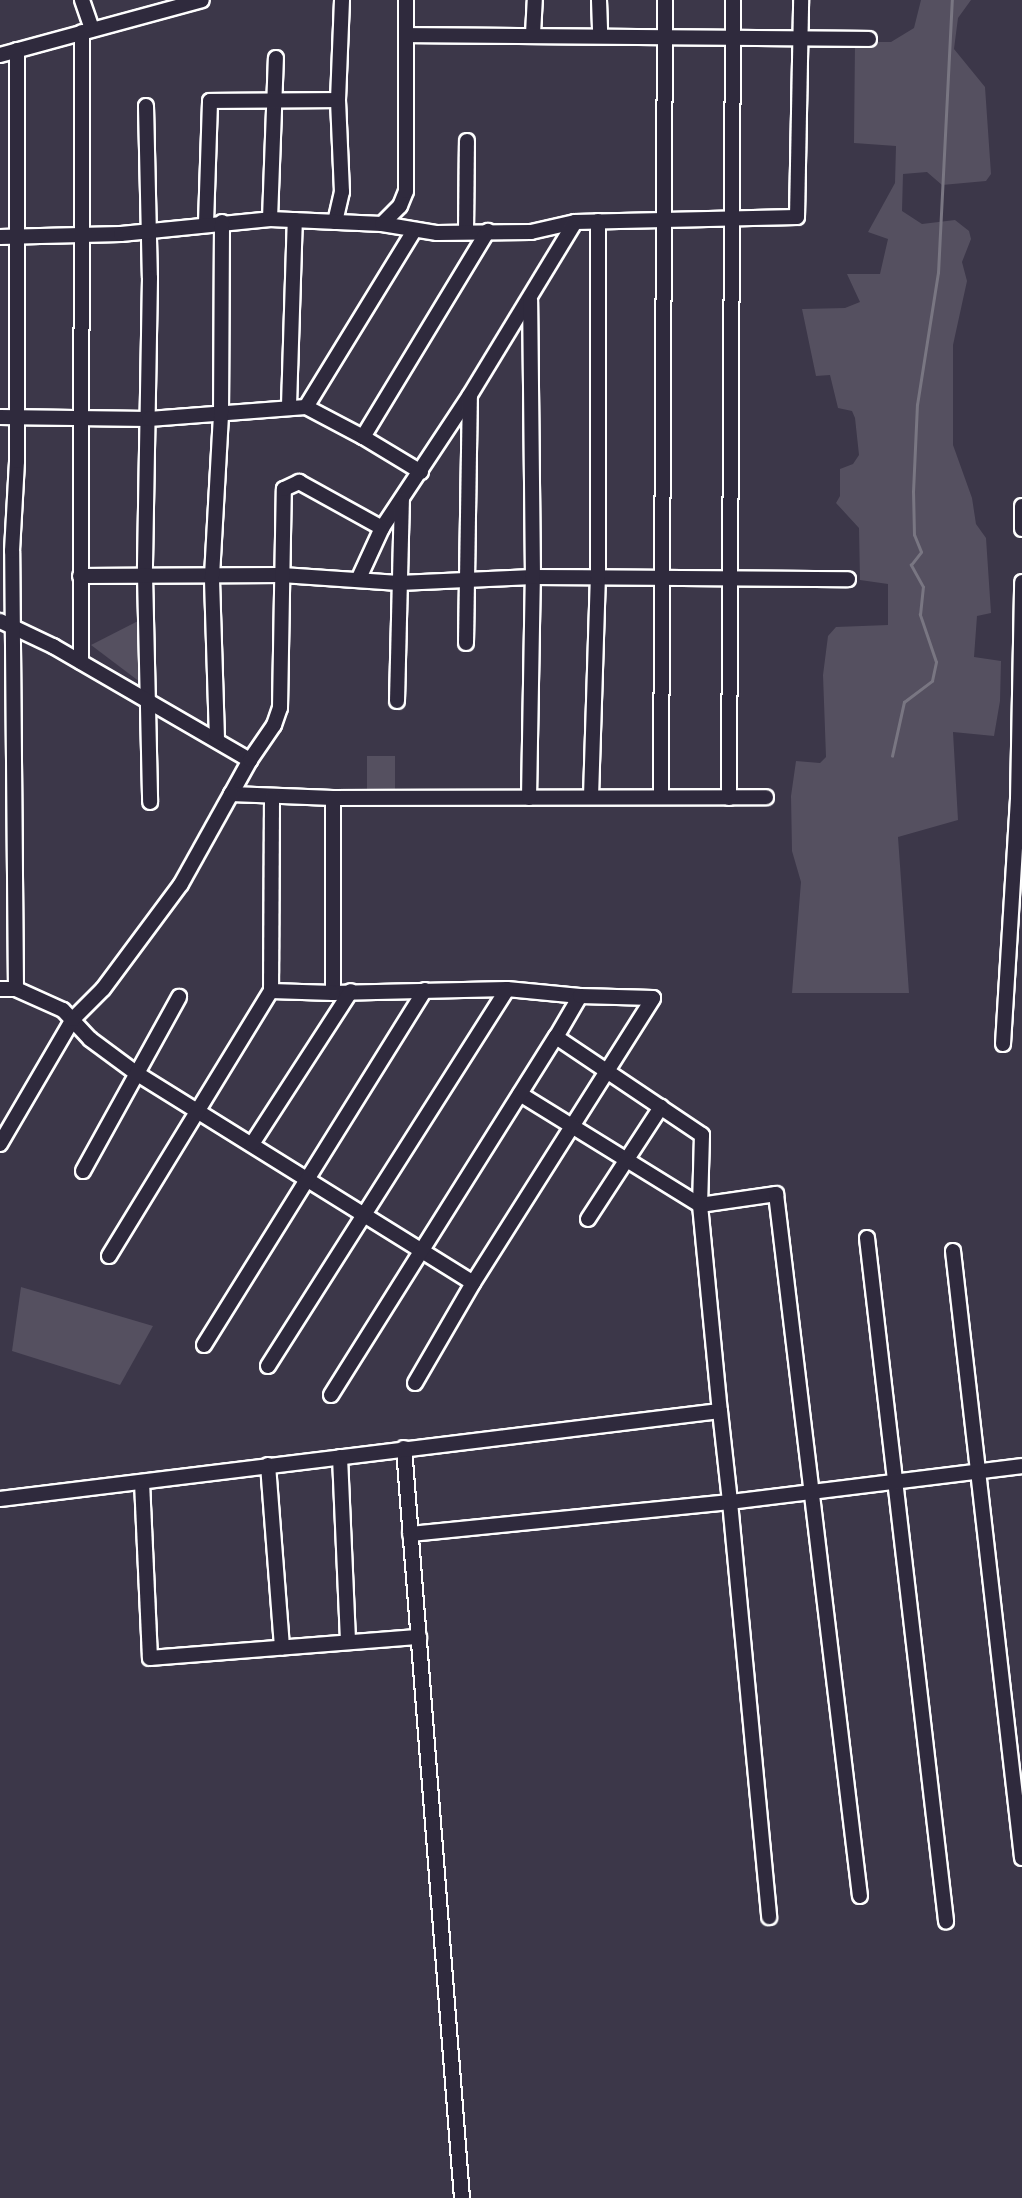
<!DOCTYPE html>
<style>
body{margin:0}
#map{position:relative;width:1022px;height:2198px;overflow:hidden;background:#3c3749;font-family:"Indie Flower",sans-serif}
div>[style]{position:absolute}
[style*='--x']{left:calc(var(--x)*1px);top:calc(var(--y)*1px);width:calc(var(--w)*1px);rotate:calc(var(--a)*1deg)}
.green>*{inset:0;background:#555060;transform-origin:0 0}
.stream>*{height:2.5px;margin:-1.25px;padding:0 1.25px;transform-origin:1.25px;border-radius:1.25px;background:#797682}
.roads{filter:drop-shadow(2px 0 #fff) drop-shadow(-2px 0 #fff) drop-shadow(0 2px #fff) drop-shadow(0 -2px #fff)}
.minor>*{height:14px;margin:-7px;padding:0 7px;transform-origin:7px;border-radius:7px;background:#2f2a3d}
span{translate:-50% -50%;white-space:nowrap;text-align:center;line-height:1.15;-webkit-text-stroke:5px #2f2a3d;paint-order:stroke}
</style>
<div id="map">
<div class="green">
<div style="clip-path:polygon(921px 0,971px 0,958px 18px,954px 49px,985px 87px,991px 174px,986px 181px,942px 185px,927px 172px,903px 174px,902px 211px,922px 224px,955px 220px,969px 231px,971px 239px,962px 262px,967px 281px,953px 345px,953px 445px,972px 498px,976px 524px,986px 538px,991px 613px,977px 616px,974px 657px,1001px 661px,1000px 701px,994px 736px,953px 732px,958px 820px,898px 837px,909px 993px,792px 993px,801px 882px,792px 851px,791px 796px,796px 761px,820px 763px,826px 757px,823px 675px,828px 636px,836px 627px,888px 625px,888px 584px,860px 580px,859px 528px,836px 503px,840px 496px,840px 469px,853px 464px,859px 455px,855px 418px,852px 411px,838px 408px,830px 375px,816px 376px,802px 309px,845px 308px,860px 302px,847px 274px,880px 274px,888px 239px,868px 232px,895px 183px,896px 146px,854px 143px,855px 42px,891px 42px,914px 28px)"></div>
<div style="clip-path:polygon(140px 620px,140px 682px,91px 645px)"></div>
<div style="left:367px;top:756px;width:28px;height:33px"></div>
<div style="clip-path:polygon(21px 1287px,153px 1326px,120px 1385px,12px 1351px)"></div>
</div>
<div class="stream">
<div style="--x:892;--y:756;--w:55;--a:-77.5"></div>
<div style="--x:904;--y:702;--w:35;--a:-37"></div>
<div style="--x:932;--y:681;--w:19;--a:-78"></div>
<div style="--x:936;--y:662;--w:50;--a:-108.8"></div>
<div style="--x:920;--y:615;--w:28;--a:-84"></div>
<div style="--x:923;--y:587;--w:25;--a:-119"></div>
<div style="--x:911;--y:565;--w:16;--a:-52"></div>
<div style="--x:921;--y:552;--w:18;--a:-112"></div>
<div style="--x:914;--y:535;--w:43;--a:-91.3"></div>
<div style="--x:913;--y:492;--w:87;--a:-87.4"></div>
<div style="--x:917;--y:405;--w:134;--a:-81"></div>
<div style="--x:938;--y:273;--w:273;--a:-87.1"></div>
</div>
<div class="roads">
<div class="minor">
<div style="--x:82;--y:0;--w:31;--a:71"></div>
<div style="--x:599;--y:0;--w:35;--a:88"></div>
<div style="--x:533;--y:34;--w:34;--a:-87"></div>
<div style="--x:406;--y:35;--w:463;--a:0.5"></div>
<div style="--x:0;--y:55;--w:209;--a:-15.2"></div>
<div style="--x:146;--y:106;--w:172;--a:88.7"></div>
<div style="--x:150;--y:278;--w:297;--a:91"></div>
<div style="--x:145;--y:575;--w:227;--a:88.7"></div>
<div style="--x:270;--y:219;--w:161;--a:-87.9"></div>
<div style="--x:335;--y:222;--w:31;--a:-77"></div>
<div style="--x:342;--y:192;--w:92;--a:-92.5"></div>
<div style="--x:338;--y:100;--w:100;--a:-87.7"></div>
<div style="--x:206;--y:223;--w:122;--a:-88.1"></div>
<div style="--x:210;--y:101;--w:128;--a:-0.4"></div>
<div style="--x:382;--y:224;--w:25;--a:-45"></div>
<div style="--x:400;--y:206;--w:16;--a:-68"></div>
<div style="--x:406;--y:191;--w:191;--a:-90"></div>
<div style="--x:466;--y:232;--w:91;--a:-89.4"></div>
<div style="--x:0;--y:237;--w:121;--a:-1.4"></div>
<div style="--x:121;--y:234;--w:150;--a:-5.7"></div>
<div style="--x:270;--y:219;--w:112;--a:2.6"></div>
<div style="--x:382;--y:224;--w:56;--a:9.3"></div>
<div style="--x:437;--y:233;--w:94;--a:-0.6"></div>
<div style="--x:531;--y:232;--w:45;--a:-12.8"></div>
<div style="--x:575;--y:222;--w:222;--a:-1.3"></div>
<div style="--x:797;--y:217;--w:217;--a:-88.9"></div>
<div style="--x:289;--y:406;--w:186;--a:-88.2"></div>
<div style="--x:0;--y:417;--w:149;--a:0.8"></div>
<div style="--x:149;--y:419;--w:157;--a:-4.4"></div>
<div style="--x:363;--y:437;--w:64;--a:-152.2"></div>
<div style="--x:306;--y:407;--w:206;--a:-58.5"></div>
<div style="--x:421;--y:472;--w:68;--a:-148.9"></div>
<div style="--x:363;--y:437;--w:241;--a:-58.8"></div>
<div style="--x:1022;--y:506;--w:23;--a:90"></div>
<div style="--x:80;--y:576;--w:202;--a:-0.3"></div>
<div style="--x:282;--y:575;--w:117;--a:3.9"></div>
<div style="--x:399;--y:583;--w:134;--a:-2.6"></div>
<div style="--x:533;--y:577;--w:315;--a:0.4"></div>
<div style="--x:359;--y:578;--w:55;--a:-65.3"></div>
<div style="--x:382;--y:528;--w:159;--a:-56.5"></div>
<div style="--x:470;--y:395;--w:202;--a:-58.7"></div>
<div style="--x:0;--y:621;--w:59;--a:25.3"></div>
<div style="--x:53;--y:646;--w:228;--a:30.1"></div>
<div style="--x:250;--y:760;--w:39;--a:119"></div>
<div style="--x:231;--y:794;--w:102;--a:2.2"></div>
<div style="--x:333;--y:798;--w:195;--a:90"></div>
<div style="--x:333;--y:993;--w:174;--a:-1.3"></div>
<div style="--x:507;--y:989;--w:73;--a:5.5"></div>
<div style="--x:580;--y:996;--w:48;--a:120.3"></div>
<div style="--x:556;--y:1037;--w:176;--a:33.9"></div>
<div style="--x:702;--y:1135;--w:70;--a:91.6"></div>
<div style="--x:700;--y:1205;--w:77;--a:-8.2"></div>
<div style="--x:776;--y:1194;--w:707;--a:83.18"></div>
<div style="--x:466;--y:643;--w:247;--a:-89.1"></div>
<div style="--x:81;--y:662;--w:630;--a:-89.91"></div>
<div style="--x:397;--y:701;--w:201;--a:-88.6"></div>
<div style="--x:217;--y:739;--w:163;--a:-91.8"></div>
<div style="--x:212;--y:576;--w:160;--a:-86.8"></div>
<div style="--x:221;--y:416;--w:194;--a:-89.7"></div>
<div style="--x:250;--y:760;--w:42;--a:-55.6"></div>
<div style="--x:274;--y:725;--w:18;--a:-71"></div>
<div style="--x:280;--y:708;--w:219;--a:-89"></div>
<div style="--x:284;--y:489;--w:17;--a:-25"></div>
<div style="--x:299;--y:482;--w:95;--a:29"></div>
<div style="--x:591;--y:797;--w:220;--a:-88.2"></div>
<div style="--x:598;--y:577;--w:356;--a:-90"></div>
<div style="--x:661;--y:797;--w:797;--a:-89.71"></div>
<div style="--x:333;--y:798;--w:433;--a:-0.1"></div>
<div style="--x:529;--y:798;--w:221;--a:-89"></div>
<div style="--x:533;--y:577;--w:277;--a:-90.6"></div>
<div style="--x:729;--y:798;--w:798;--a:-89.71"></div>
<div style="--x:0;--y:989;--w:16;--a:0"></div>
<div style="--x:16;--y:989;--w:51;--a:24.1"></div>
<div style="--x:63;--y:1010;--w:40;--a:47"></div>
<div style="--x:90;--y:1039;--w:57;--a:36.5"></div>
<div style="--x:136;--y:1073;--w:397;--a:31.9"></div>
<div style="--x:473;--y:1283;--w:337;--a:-57.7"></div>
<div style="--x:653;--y:998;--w:73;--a:-178.4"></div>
<div style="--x:16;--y:989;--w:438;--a:-90.5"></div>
<div style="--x:12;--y:551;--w:90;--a:-86.8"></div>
<div style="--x:17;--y:461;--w:411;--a:-90"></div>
<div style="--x:271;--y:991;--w:62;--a:1.8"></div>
<div style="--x:1003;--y:1044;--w:245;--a:-86.5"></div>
<div style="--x:1018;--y:799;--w:217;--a:-88.9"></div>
<div style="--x:520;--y:1094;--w:211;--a:31.7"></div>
<div style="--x:700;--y:1205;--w:207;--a:84.5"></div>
<div style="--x:0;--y:1144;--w:145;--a:-59.7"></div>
<div style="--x:73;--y:1019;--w:42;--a:-45"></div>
<div style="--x:103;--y:989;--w:131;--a:-53.4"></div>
<div style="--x:181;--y:884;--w:103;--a:-60.9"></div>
<div style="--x:252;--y:1144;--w:182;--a:-57.1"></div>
<div style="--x:83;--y:1171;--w:199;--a:-61.1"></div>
<div style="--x:588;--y:1219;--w:134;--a:-56.9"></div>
<div style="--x:867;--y:1238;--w:688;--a:83.4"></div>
<div style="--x:953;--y:1251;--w:611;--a:83.51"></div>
<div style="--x:109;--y:1256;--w:311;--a:-58.6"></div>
<div style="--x:271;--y:991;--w:195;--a:-89.7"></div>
<div style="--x:204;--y:1345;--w:418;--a:-58.1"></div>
<div style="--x:268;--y:1366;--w:446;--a:-57.6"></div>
<div style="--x:415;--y:1383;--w:116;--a:-59.9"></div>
<div style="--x:331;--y:1395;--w:423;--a:-57.9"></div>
<div style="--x:404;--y:1448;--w:752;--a:85.58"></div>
<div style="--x:340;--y:1457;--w:185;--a:87.5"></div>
<div style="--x:268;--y:1465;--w:183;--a:85.6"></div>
<div style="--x:142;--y:1482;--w:176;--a:87.4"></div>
<div style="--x:150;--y:1658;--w:270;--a:-4.5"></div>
<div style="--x:0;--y:1499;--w:725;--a:-6.97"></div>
<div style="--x:720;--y:1411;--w:92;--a:83.7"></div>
<div style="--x:730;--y:1502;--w:294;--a:-7"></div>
<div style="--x:410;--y:1534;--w:322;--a:-5.7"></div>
<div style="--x:730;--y:1502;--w:417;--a:84.6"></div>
</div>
</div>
</div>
